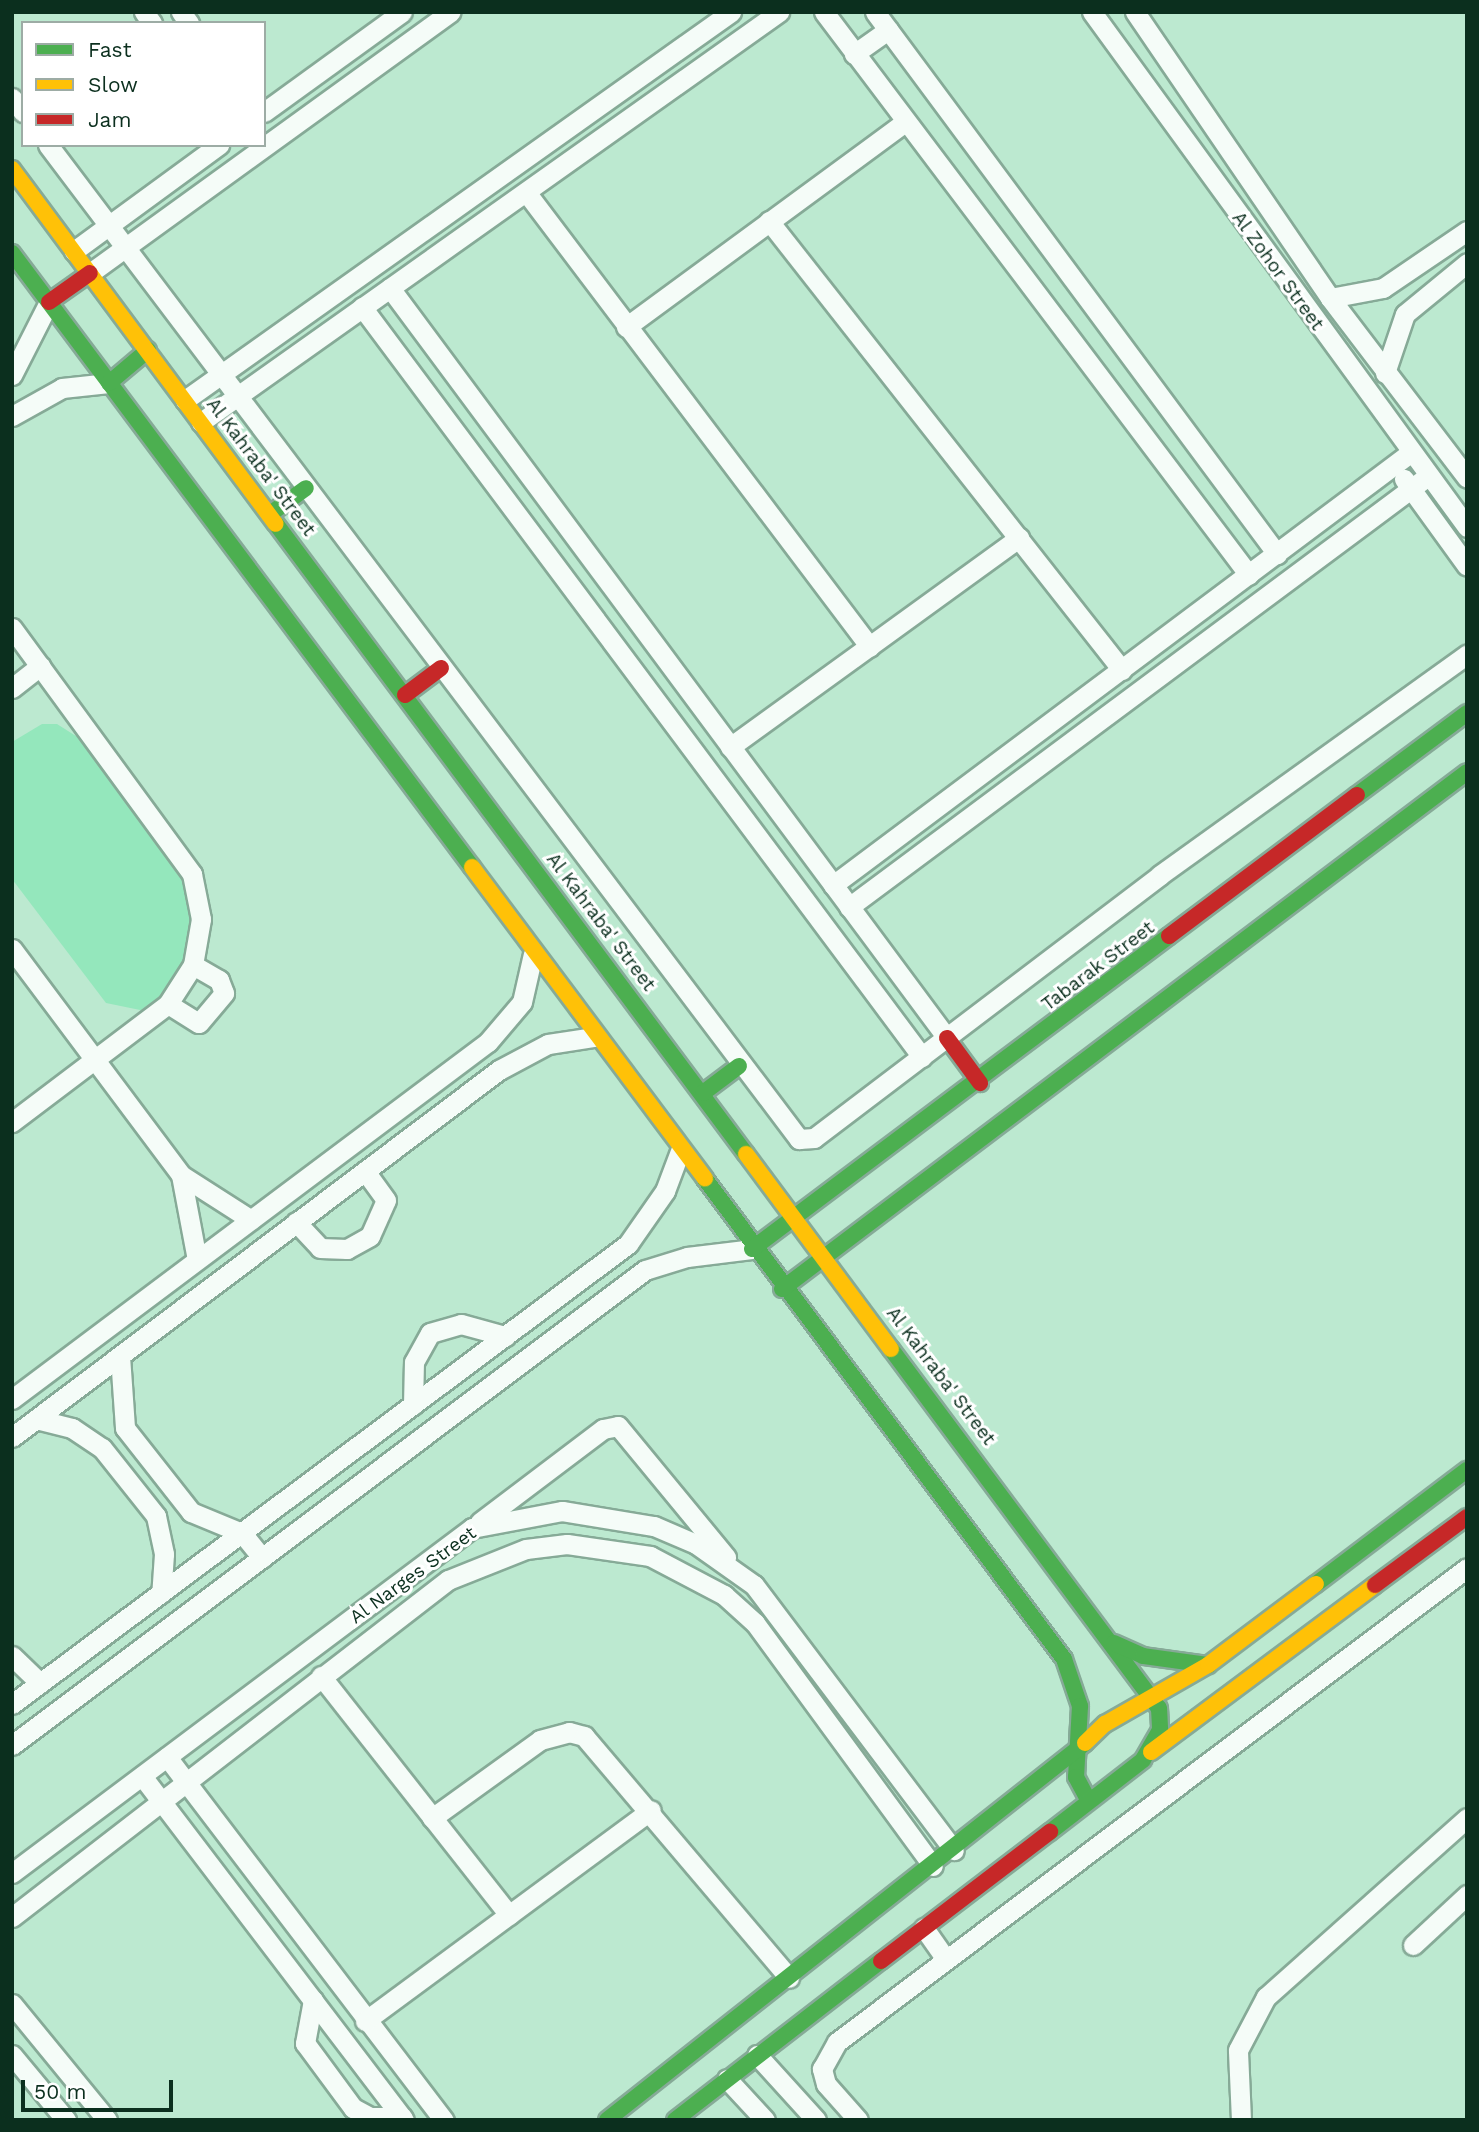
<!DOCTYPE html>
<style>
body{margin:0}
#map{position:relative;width:1479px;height:2132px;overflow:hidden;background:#bce9d0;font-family:"Work Sans",sans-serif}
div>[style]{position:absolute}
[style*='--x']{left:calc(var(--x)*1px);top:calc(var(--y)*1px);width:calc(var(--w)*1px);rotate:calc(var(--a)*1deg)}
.green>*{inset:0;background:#94e7bc}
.roads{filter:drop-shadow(2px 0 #86aa97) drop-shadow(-2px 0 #86aa97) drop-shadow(0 2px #86aa97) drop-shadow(0 -2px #86aa97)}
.street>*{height:19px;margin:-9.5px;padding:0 9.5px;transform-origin:9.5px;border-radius:9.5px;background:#f5fcf8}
.fast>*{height:16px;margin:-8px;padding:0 8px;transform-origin:8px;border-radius:8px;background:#4caf50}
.slow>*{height:16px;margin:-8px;padding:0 8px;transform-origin:8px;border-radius:8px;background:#ffc107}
.jam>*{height:16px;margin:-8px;padding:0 8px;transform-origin:8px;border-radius:8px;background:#c62828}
span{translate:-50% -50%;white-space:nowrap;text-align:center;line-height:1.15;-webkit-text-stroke:6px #fff;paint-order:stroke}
.street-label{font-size:19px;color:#0b2f1e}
.frame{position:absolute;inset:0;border:14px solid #0b2f1e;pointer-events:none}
.legend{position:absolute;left:21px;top:21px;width:245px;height:126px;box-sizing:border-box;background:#fff;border:2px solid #9daca5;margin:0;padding:9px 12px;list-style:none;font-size:21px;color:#0b2f1e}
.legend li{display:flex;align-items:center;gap:14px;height:35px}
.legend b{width:35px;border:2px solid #9daca5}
.scale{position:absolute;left:21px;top:2080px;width:152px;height:32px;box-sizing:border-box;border:4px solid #0b2f1e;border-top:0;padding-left:9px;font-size:21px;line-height:24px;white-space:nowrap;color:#0b2f1e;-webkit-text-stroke:5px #fff;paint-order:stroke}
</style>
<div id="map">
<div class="green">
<div style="clip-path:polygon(42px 724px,57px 724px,79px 738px,190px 890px,197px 915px,187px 956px,158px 1004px,145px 1011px,106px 1003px,12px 879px,12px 742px)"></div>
</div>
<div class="roads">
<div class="street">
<div style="--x:144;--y:12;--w:14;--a:54"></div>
<div style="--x:181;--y:12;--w:14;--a:54"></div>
<div style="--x:824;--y:12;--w:705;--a:52.95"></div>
<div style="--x:875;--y:12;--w:675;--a:53.44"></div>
<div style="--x:1092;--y:12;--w:637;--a:53.94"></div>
<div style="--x:1135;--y:12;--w:346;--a:55.7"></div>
<div style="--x:1330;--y:298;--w:226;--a:52.7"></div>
<div style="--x:854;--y:54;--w:42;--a:-35.2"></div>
<div style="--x:12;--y:98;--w:18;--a:52"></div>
<div style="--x:264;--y:112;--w:170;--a:-35.9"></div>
<div style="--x:48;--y:145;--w:1246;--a:52.93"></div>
<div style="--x:799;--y:1139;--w:15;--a:-4"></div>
<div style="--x:814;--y:1138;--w:435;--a:-37.2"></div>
<div style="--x:1160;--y:875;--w:378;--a:-35.7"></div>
<div style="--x:526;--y:192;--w:570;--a:52.91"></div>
<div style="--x:769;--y:221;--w:571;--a:51.83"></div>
<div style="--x:74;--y:251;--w:180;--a:-36.2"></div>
<div style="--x:90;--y:273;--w:445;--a:-35.9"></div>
<div style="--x:390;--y:288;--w:934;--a:53.4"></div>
<div style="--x:1330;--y:298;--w:54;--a:-10.7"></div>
<div style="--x:1383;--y:288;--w:102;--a:-34.2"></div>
<div style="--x:362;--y:307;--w:936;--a:53.25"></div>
<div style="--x:626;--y:327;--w:346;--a:-36.3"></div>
<div style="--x:1385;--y:373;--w:62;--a:-71.3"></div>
<div style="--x:1405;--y:314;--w:80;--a:-39.4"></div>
<div style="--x:12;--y:375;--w:82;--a:-63.1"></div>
<div style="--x:185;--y:400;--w:670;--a:-35.4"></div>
<div style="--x:12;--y:416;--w:57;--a:-29.2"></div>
<div style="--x:62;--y:388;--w:47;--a:-6.1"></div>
<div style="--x:201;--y:422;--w:709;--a:-35.35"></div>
<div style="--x:1404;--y:479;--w:107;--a:54.1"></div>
<div style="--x:12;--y:628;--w:305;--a:53.8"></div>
<div style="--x:192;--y:874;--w:46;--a:78.7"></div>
<div style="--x:201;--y:919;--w:47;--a:99.9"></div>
<div style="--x:193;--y:965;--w:46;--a:122.7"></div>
<div style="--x:168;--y:1004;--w:196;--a:142.9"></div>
<div style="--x:12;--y:688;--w:36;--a:-38"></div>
<div style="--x:730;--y:747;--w:357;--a:-35.9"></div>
<div style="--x:833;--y:885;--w:721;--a:-36.82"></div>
<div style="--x:849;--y:907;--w:722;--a:-36.66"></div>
<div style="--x:12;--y:949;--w:282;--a:53.2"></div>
<div style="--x:181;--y:1175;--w:83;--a:32.7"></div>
<div style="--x:168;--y:1004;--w:36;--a:32"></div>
<div style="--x:199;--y:1023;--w:39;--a:-50"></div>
<div style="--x:224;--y:993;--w:14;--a:-111"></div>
<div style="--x:219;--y:980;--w:30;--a:-150"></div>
<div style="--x:181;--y:1175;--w:86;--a:79.3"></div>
<div style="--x:296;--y:1222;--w:35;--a:47"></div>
<div style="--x:320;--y:1248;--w:27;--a:2"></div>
<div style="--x:347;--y:1249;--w:26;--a:-29"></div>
<div style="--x:370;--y:1236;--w:39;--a:-66"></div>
<div style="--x:386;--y:1200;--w:36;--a:-126"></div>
<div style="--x:120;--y:1356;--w:72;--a:86"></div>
<div style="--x:125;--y:1428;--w:107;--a:51.8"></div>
<div style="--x:191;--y:1512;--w:55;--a:22.4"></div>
<div style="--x:242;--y:1533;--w:32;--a:51"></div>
<div style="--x:12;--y:1399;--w:595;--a:-36.87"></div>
<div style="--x:488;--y:1042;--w:52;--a:-49.6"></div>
<div style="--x:522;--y:1002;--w:49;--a:-77.1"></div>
<div style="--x:413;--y:1405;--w:43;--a:-88.7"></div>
<div style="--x:414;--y:1362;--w:33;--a:-61"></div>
<div style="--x:430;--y:1333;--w:32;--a:-16"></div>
<div style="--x:461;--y:1324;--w:46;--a:15.3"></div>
<div style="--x:36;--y:1419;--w:37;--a:14"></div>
<div style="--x:72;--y:1428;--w:36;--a:34"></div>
<div style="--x:102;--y:1448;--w:87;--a:51.5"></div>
<div style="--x:156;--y:1516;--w:39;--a:78"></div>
<div style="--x:164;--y:1554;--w:39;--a:94"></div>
<div style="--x:12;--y:1437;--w:610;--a:-37"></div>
<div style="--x:499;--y:1070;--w:55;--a:-28"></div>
<div style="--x:548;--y:1044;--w:47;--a:-8.7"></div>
<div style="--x:480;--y:1522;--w:154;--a:-37.1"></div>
<div style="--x:603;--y:1429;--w:15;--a:-11"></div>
<div style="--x:618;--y:1426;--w:170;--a:50.5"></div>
<div style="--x:12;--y:1656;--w:39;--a:44"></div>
<div style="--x:321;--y:1676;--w:304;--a:51.8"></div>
<div style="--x:12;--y:1704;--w:769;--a:-36.75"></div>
<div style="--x:628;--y:1244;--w:65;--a:-55.1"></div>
<div style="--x:665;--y:1191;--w:43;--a:-69.4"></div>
<div style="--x:12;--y:1745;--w:791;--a:-36.88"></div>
<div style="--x:645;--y:1270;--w:44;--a:-17.2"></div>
<div style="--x:687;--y:1257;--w:65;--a:-7"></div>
<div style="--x:167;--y:1757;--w:457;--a:52.7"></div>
<div style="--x:142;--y:1776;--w:432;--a:52.7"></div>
<div style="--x:432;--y:1818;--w:133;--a:-35.8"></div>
<div style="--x:540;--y:1740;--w:30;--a:-15"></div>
<div style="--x:569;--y:1732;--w:16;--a:15"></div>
<div style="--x:584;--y:1736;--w:317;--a:49.7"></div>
<div style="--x:12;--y:1873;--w:575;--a:-36.87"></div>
<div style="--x:472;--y:1528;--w:92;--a:-10.7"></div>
<div style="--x:562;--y:1511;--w:93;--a:9.3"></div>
<div style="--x:654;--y:1526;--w:46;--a:23.2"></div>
<div style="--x:696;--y:1544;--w:71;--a:35.3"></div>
<div style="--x:754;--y:1585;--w:332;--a:53"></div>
<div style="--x:12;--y:1917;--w:551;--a:-37.7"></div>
<div style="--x:448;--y:1580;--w:84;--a:-21.7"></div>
<div style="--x:526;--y:1549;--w:41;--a:-7"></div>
<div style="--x:567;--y:1544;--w:84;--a:8.2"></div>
<div style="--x:650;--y:1556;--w:84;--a:27.8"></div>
<div style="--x:724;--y:1595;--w:42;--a:42.1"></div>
<div style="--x:755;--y:1623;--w:301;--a:53.8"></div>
<div style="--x:924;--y:1928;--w:38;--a:55"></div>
<div style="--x:1413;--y:1945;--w:74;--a:-42.8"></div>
<div style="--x:313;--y:2000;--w:44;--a:100.5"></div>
<div style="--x:305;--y:2043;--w:81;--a:53.6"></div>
<div style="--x:353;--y:2108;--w:19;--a:28"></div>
<div style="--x:370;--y:2117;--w:32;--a:0"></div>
<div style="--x:12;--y:2004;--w:150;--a:50.7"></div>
<div style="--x:365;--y:2021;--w:355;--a:-36.4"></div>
<div style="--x:12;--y:2055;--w:85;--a:50.3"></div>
<div style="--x:757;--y:2055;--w:88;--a:47.8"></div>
<div style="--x:727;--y:2079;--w:56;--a:47.2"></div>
<div style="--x:858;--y:2120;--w:48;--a:-131.6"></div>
<div style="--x:826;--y:2084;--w:16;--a:-105"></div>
<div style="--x:822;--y:2069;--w:31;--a:-61"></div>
<div style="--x:837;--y:2042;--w:788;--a:-36.96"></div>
<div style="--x:1241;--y:2120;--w:70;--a:-92.5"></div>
<div style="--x:1238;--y:2050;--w:60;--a:-62.2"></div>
<div style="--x:1266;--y:1997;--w:269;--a:-41.7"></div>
</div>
<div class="fast">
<div style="--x:12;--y:253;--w:767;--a:53.16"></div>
<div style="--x:109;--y:383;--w:51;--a:-40.2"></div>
<div style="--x:270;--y:514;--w:44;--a:-35.8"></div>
<div style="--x:276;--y:524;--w:786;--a:53.28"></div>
<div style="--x:1357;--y:795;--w:137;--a:-36.7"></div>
<div style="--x:703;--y:1093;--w:45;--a:-36.9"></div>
<div style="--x:705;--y:1179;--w:599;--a:53.21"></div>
<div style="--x:1064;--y:1659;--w:50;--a:71.2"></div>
<div style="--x:1080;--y:1706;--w:71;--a:93.2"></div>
<div style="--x:1076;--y:1777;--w:27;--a:62"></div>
<div style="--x:752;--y:1249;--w:521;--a:-36.89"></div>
<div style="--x:782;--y:1289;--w:858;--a:-37.04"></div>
<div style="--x:891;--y:1349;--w:448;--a:53.3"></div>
<div style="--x:1159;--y:1708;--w:22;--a:87"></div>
<div style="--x:1160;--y:1730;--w:34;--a:120"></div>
<div style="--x:1143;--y:1760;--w:118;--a:142.3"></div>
<div style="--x:1316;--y:1584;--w:189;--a:-37.1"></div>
<div style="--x:1114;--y:1643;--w:32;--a:24"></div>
<div style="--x:1143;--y:1656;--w:66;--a:7.9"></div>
<div style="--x:607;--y:2120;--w:609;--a:-38.26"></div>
<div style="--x:675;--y:2120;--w:260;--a:-37.7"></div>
</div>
<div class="slow">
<div style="--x:12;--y:169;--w:442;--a:53.4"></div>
<div style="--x:472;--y:867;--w:389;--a:53.2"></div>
<div style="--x:746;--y:1154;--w:243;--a:53.4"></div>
<div style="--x:1085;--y:1743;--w:28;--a:-44"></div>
<div style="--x:1105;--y:1724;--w:119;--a:-29.8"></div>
<div style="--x:1208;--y:1665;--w:135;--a:-36.9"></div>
<div style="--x:1151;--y:1752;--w:279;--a:-36.7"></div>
</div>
<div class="jam">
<div style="--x:49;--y:302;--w:50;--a:-35.3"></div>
<div style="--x:405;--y:695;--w:45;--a:-36.9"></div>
<div style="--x:1169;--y:936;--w:235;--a:-36.9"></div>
<div style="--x:947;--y:1038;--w:56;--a:53.7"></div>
<div style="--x:1375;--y:1585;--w:114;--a:-36.5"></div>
<div style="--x:881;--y:1961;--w:213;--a:-37.4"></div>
</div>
</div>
<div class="street-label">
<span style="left:1278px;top:271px;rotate:54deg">Al Zohor Street</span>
<span style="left:261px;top:467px;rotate:53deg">Al Kahraba' Street</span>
<span style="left:601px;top:922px;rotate:53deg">Al Kahraba' Street</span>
<span style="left:1098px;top:966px;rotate:-37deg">Tabarak Street</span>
<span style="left:941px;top:1376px;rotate:53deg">Al Kahraba' Street</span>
<span style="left:413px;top:1575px;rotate:-36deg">Al Narges Street</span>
</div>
<div class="frame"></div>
<ul class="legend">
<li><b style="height:9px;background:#4caf50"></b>Fast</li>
<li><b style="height:9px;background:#ffc107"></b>Slow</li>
<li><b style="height:9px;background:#c62828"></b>Jam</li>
</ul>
<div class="scale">50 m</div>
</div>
